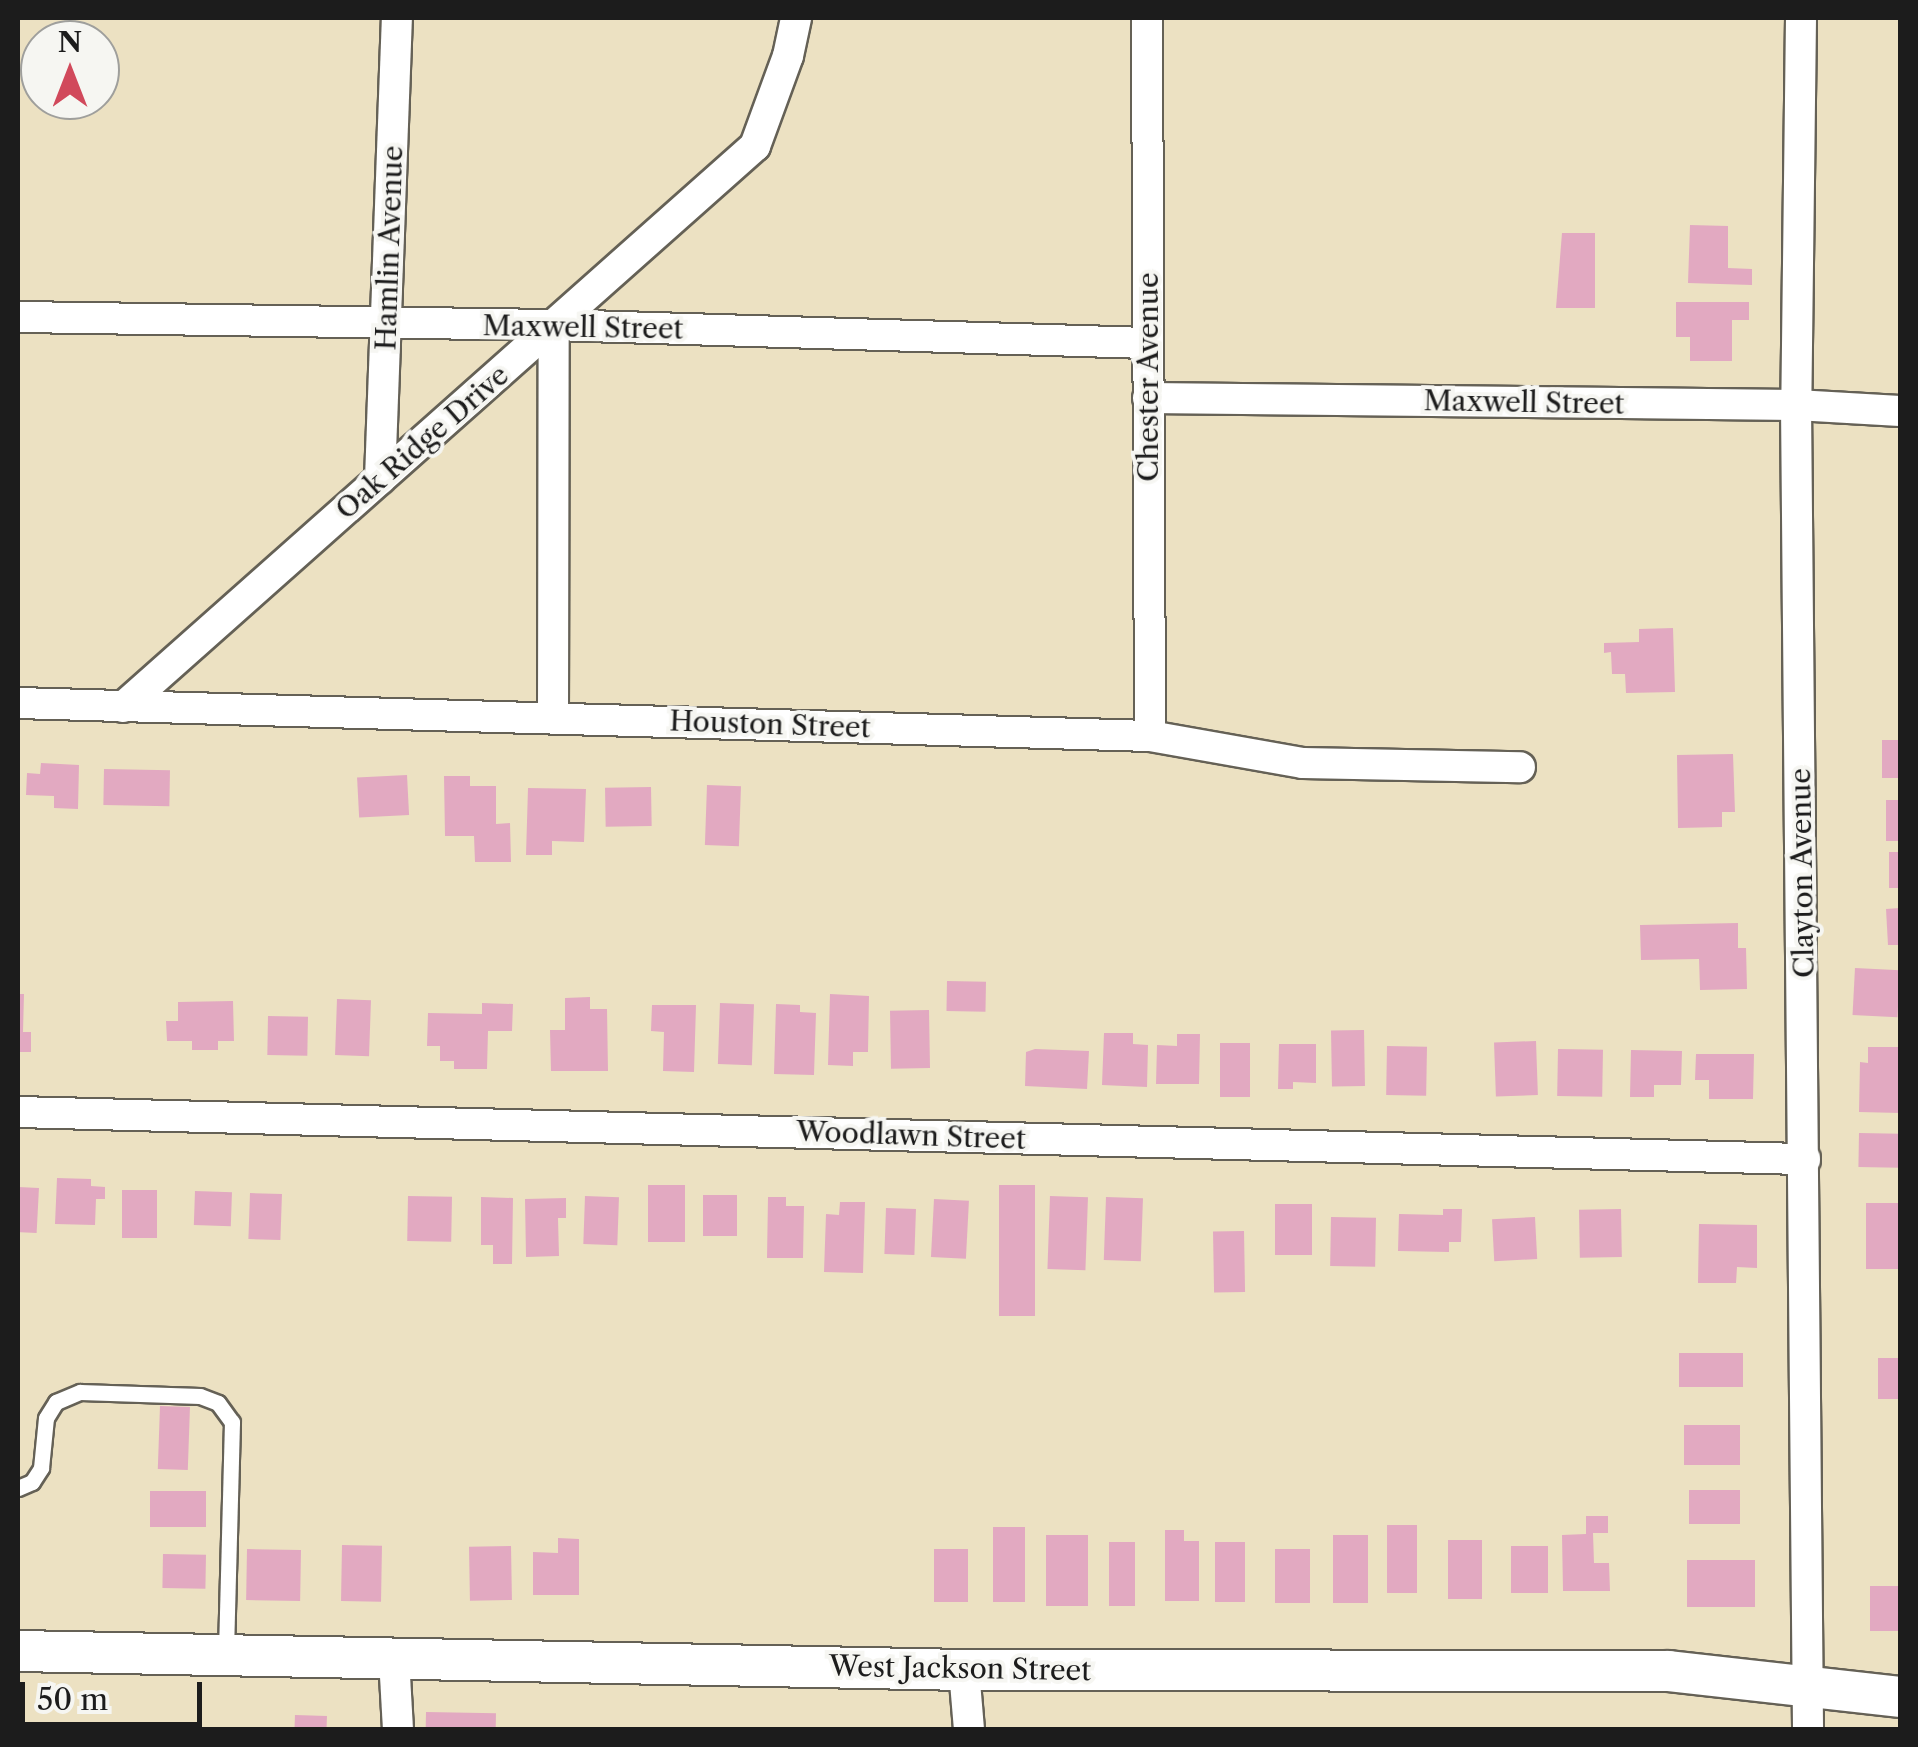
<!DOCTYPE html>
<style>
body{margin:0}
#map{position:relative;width:1918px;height:1747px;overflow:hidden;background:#ece1c2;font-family:"Libre Caslon Text",serif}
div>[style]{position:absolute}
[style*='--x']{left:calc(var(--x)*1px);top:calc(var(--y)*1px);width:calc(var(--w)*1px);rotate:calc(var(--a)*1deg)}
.building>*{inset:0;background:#e2a9c1;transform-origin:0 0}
.roads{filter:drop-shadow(2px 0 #656156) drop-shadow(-2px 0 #656156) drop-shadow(0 2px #656156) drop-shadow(0 -2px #656156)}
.lane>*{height:15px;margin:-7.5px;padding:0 7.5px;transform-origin:7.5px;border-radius:7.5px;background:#fff}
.street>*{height:30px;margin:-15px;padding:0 15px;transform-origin:15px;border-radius:15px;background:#fff}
.secondary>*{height:40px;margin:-20px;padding:0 20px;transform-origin:20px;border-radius:20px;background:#fff}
span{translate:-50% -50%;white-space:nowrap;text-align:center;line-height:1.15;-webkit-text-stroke:8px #f6f6f2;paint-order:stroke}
.street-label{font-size:28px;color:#1c1c1c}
.frame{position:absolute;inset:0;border:20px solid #1c1c1c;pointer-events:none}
.north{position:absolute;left:20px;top:20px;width:100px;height:100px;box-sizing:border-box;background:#f6f6f2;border:2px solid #9f9f9c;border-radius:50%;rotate:0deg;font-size:28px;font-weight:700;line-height:40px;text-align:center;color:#1c1c1c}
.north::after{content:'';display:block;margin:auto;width:35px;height:45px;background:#d1495b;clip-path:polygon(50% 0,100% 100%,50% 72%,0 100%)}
.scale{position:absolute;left:20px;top:1682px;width:182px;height:45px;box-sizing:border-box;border:5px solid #1c1c1c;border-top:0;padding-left:12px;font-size:30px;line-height:35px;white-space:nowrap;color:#1c1c1c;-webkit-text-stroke:8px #f6f6f2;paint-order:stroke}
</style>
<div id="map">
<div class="building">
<div style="clip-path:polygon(1690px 225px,1728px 226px,1728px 268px,1752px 269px,1752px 285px,1688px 283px)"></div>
<div style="clip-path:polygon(1562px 233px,1595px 233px,1595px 308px,1556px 308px)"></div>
<div style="clip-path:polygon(1676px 302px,1749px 302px,1749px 320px,1732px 320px,1732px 361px,1690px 361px,1690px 337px,1676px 337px)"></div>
<div style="clip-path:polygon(1673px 628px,1675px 692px,1626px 693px,1625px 674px,1612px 674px,1611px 652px,1604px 653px,1604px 643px,1639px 642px,1639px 629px)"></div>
<div style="left:1900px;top:740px;width:38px;height:18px;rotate:90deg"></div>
<div style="clip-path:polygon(1733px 754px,1735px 812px,1722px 812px,1722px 827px,1678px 828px,1677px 755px)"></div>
<div style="clip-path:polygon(41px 763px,79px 765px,78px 809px,54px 808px,54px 796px,26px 795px,27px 773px,40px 774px)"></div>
<div style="left:104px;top:769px;width:66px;height:36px;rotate:1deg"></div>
<div style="left:407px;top:775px;width:40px;height:50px;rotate:87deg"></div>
<div style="clip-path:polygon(444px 776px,470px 776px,470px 786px,496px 786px,496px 824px,510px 823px,511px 862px,475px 862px,474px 836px,445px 836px)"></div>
<div style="left:707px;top:785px;width:34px;height:60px;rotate:2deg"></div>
<div style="left:651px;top:787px;width:39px;height:46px;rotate:89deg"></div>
<div style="clip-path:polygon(528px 788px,586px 789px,584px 842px,552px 841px,552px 855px,526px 855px)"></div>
<div style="left:1900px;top:800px;width:41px;height:14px;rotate:90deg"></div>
<div style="left:1889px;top:852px;width:11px;height:36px"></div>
<div style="clip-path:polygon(1900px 908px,1900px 945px,1888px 945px,1886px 909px)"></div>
<div style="clip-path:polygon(1738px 923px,1738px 948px,1746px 948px,1747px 989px,1700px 990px,1699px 959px,1641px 960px,1640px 925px)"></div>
<div style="left:1855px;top:968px;width:45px;height:47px;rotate:3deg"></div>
<div style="left:947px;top:981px;width:39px;height:30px;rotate:1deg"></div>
<div style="clip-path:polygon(18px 994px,24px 994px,23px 1032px,31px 1032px,31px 1052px,18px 1052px)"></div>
<div style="clip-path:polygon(830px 994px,869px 996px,868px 1052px,853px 1052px,853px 1066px,828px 1065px)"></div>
<div style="clip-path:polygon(590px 997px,590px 1009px,607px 1009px,608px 1071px,551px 1071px,550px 1030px,565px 1030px,565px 998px)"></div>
<div style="left:337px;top:999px;width:34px;height:56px;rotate:2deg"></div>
<div style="clip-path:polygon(233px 1001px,234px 1041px,218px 1041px,218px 1050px,192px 1050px,192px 1041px,167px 1041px,166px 1021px,178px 1021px,178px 1002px)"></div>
<div style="clip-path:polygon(482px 1003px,513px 1004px,512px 1031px,488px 1031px,487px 1069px,454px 1069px,454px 1061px,440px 1061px,440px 1046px,427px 1046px,428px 1013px,482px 1014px)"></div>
<div style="left:720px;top:1003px;width:34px;height:61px;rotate:2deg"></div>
<div style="clip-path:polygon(776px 1004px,800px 1005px,800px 1012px,816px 1013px,814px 1075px,774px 1074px)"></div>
<div style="clip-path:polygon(652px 1005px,696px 1005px,694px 1072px,663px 1071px,664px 1032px,651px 1031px)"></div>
<div style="left:929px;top:1010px;width:58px;height:39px;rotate:89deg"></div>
<div style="left:268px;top:1016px;width:40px;height:39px;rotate:1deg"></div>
<div style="left:1364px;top:1030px;width:56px;height:33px;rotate:89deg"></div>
<div style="clip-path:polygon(1104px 1033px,1133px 1033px,1133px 1044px,1148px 1045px,1147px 1087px,1102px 1085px)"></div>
<div style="clip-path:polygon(1177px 1034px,1200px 1034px,1199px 1084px,1156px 1084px,1157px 1045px,1177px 1046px)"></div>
<div style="left:1536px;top:1041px;width:54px;height:42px;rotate:88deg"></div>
<div style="left:1220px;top:1043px;width:30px;height:54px"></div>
<div style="clip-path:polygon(1279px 1044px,1316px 1044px,1316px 1083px,1293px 1082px,1293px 1089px,1278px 1089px)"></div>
<div style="left:1387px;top:1046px;width:40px;height:49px;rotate:1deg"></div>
<div style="clip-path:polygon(1868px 1047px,1900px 1047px,1900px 1113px,1859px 1112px,1860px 1062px,1868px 1063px)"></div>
<div style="clip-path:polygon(1035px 1049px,1089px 1051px,1087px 1089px,1025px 1086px,1026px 1052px)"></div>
<div style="left:1558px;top:1049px;width:45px;height:47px;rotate:1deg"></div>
<div style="clip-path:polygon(1631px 1050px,1682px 1051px,1681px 1085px,1654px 1085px,1654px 1097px,1630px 1097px)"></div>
<div style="clip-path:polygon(1696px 1054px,1754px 1054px,1753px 1099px,1709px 1099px,1709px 1080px,1695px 1080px)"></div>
<div style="left:1859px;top:1133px;width:41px;height:34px;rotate:1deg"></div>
<div style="clip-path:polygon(57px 1178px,91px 1179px,91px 1186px,105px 1187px,105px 1199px,96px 1199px,95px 1225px,55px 1224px)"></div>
<div style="left:648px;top:1185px;width:37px;height:57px"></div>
<div style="left:999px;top:1185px;width:36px;height:131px"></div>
<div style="left:18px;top:1187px;width:21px;height:45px;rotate:3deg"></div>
<div style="left:122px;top:1190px;width:35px;height:48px"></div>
<div style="left:195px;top:1191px;width:37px;height:34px;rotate:2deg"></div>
<div style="left:250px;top:1193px;width:32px;height:46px;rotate:2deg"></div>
<div style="left:737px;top:1195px;width:41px;height:34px;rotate:90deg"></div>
<div style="left:408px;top:1196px;width:44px;height:45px;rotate:1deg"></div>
<div style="left:585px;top:1196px;width:34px;height:48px;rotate:2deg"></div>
<div style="left:1050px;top:1196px;width:38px;height:73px;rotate:2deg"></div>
<div style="clip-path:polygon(481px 1197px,513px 1198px,512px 1264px,493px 1264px,493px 1245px,481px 1245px)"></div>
<div style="clip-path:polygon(768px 1197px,786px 1197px,786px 1206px,804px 1206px,803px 1258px,767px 1258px)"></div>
<div style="left:1106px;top:1197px;width:37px;height:63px;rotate:2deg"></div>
<div style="clip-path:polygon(566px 1198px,566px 1218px,558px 1218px,559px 1256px,526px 1257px,525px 1199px)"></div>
<div style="left:934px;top:1199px;width:35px;height:58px;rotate:3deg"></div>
<div style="clip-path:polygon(840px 1202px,865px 1202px,863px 1273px,824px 1272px,826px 1214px,839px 1215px)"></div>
<div style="left:1900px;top:1203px;width:66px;height:34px;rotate:90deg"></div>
<div style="left:1275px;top:1204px;width:37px;height:51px"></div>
<div style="left:886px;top:1208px;width:30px;height:46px;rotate:2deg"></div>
<div style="clip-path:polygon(1443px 1209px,1462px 1209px,1461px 1242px,1449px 1242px,1449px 1252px,1398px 1251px,1399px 1214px,1443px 1215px)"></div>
<div style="left:1621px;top:1209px;width:48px;height:42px;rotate:89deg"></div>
<div style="left:1331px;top:1217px;width:45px;height:49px;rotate:1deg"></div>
<div style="left:1535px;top:1217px;width:42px;height:43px;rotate:87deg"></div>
<div style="clip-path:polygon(1699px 1224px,1757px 1225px,1757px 1268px,1737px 1267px,1736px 1283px,1698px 1283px)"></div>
<div style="left:1244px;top:1231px;width:61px;height:31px;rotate:89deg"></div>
<div style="left:1679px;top:1353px;width:64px;height:34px"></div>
<div style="left:1878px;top:1358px;width:22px;height:41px"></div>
<div style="left:160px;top:1406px;width:30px;height:63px;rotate:2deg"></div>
<div style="left:1684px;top:1425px;width:56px;height:40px"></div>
<div style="left:1689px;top:1490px;width:51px;height:34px"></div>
<div style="left:206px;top:1491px;width:36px;height:56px;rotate:90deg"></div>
<div style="clip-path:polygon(1586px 1516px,1608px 1516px,1608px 1533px,1593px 1533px,1594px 1563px,1609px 1563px,1610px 1591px,1563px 1591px,1562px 1535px,1586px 1534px)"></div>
<div style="left:1387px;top:1525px;width:30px;height:68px"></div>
<div style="left:993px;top:1527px;width:32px;height:75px"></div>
<div style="clip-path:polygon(1165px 1530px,1184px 1530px,1184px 1541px,1199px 1541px,1199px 1601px,1165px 1601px)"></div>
<div style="left:1046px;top:1535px;width:42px;height:71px"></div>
<div style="left:1333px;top:1535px;width:35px;height:68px"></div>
<div style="clip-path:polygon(558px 1538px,579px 1539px,579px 1595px,533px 1595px,533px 1552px,558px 1553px)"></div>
<div style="left:1448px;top:1540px;width:34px;height:59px"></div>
<div style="left:1109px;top:1542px;width:26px;height:64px"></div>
<div style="left:1215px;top:1542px;width:30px;height:60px"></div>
<div style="left:342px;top:1545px;width:40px;height:56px;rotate:1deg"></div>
<div style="left:511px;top:1546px;width:54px;height:42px;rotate:89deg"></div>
<div style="left:1511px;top:1546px;width:37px;height:47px"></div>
<div style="left:934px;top:1549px;width:34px;height:53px"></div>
<div style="left:1275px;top:1549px;width:35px;height:54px"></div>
<div style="left:301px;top:1550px;width:51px;height:54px;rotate:91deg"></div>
<div style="left:163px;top:1554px;width:43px;height:34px;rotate:1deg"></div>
<div style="left:1687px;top:1560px;width:68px;height:47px"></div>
<div style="left:1870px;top:1586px;width:30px;height:45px"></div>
<div style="left:426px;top:1712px;width:70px;height:18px;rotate:1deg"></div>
<div style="left:295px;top:1715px;width:32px;height:15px;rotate:2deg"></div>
</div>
<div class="roads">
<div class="lane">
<div style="--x:18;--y:1488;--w:15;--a:-23"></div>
<div style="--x:32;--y:1482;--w:17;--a:-57"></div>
<div style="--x:41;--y:1468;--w:50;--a:-84.3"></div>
<div style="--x:46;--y:1418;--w:19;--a:-58"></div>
<div style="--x:56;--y:1402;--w:26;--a:-23"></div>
<div style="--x:80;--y:1392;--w:120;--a:1.9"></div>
<div style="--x:200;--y:1396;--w:19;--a:21"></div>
<div style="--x:218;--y:1403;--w:24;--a:54"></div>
<div style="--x:232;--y:1422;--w:232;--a:91.5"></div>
</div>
<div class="street">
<div style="--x:1147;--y:18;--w:718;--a:89.76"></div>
<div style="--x:1801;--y:18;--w:387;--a:90.7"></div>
<div style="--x:1796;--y:405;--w:1325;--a:89.48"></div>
<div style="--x:18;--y:317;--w:536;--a:0.86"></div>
<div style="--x:554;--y:325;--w:594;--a:1.74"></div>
<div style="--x:1148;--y:398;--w:648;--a:0.62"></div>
<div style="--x:1796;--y:405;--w:104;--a:3.3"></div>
<div style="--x:380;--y:479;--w:461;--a:-87.9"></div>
<div style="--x:18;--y:703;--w:1132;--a:1.67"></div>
<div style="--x:1150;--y:736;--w:155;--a:10"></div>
<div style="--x:1303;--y:763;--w:217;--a:1.1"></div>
<div style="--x:123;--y:707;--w:845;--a:-41.59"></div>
<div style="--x:755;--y:146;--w:96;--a:-69.9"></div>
<div style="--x:788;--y:56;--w:39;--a:-78"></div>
<div style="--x:553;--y:717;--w:392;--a:-89.9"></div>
<div style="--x:18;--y:1112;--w:1788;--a:1.51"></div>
<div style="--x:394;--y:1658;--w:72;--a:86.8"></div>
<div style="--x:964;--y:1670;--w:60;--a:85.2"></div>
</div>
<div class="secondary">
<div style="--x:18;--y:1651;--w:946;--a:1.15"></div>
<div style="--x:964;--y:1670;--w:705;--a:0.08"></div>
<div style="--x:1669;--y:1671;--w:232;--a:6.4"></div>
</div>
</div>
<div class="street-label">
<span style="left:389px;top:248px;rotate:-88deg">Hamlin Avenue</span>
<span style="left:583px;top:327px;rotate:1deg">Maxwell Street</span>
<span style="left:1148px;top:377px;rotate:-90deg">Chester Avenue</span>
<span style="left:1524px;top:402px;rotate:1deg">Maxwell Street</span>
<span style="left:422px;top:442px;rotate:-41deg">Oak Ridge Drive</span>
<span style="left:770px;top:724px;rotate:2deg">Houston Street</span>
<span style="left:1802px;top:873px;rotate:-91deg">Clayton Avenue</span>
<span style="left:911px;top:1135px;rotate:2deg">Woodlawn Street</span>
<span style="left:960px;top:1668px;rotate:1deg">West Jackson Street</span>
</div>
<div class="frame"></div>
<div class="north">N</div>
<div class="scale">50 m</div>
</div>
